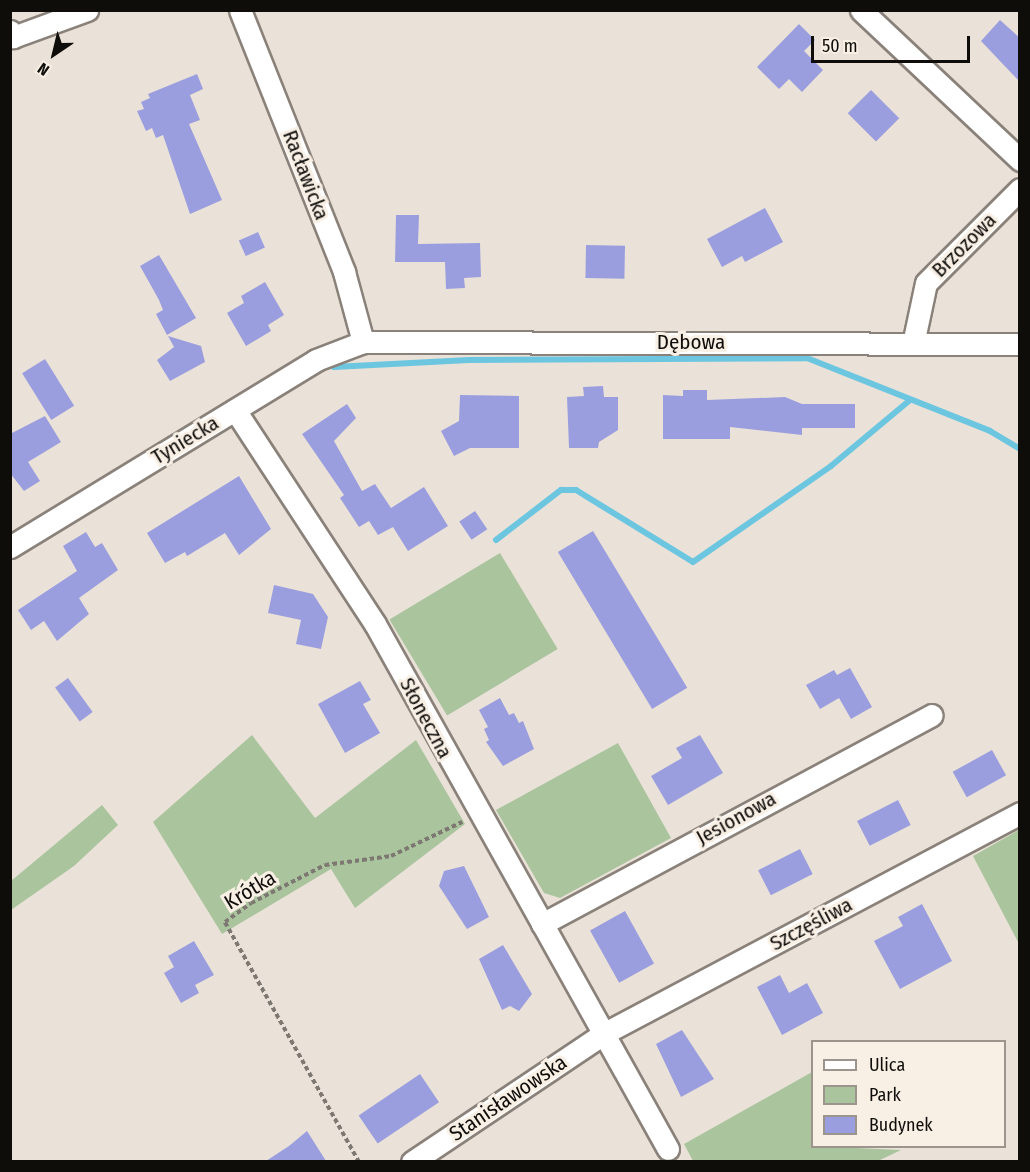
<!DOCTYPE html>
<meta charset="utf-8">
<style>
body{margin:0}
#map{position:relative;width:1030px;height:1172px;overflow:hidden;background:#eae2d8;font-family:"Fira Sans Condensed",sans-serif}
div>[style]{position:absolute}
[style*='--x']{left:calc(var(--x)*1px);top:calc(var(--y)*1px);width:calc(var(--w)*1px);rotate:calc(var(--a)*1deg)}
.green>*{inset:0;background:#aac49d;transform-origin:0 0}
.stream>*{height:6px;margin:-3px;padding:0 3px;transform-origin:3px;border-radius:3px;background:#6dc6e0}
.building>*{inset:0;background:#9b9ede;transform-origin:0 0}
.path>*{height:4px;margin-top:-2px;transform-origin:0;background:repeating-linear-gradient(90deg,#7d7871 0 4.5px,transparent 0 7.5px)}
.roads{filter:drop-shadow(2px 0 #8a827a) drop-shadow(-2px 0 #8a827a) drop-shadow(0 2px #8a827a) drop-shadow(0 -2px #8a827a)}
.minor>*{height:21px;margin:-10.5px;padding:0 10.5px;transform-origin:10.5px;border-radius:10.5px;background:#fff}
span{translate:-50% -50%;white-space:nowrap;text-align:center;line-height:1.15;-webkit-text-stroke:6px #f8efe5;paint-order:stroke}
.street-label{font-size:21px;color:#0f0d0a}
.frame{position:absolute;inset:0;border:12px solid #0f0d0a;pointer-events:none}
.legend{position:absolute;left:811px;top:1040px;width:195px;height:108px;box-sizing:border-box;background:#f8efe5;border:2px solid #9b958d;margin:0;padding:8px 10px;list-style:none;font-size:18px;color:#0f0d0a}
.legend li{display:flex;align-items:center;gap:12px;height:30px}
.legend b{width:30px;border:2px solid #9b958d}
.north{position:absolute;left:24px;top:24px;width:60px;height:60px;-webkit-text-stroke:4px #f8efe5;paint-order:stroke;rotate:215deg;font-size:16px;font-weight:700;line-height:24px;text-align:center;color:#0f0d0a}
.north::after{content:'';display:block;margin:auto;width:21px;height:27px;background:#0f0d0a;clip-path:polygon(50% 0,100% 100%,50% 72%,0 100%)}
.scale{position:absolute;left:811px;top:36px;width:159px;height:27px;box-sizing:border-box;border:3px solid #0f0d0a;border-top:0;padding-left:8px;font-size:18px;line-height:21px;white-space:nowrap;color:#0f0d0a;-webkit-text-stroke:4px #f8efe5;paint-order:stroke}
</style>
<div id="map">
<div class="green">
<div style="left:500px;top:553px;width:112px;height:129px;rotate:59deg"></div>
<div style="clip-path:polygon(252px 735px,315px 818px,416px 740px,465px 824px,355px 908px,331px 869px,222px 934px,153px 822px)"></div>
<div style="clip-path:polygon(618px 743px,671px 838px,560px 898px,544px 893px,496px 810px)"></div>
<div style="clip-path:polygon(102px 805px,118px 825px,74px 866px,11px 910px,11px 881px)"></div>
<div style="clip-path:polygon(1019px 830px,1019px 944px,973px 856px)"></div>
<div style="clip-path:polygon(812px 1072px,812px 1146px,901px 1150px,878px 1161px,693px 1161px,684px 1144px)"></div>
</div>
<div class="stream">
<div style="--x:334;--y:367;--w:135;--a:-3"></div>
<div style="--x:469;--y:360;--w:338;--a:-0.3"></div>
<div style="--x:807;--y:358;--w:197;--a:21.7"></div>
<div style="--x:990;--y:431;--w:35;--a:31"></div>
<div style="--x:496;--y:540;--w:82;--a:-37.6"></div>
<div style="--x:561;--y:490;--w:15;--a:0"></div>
<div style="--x:576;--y:490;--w:137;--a:31.6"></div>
<div style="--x:693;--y:562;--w:168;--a:-34.8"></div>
<div style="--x:831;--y:466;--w:103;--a:-39.9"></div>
</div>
<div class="building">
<div style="clip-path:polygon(1000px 20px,1020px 38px,1020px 82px,981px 41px)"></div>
<div style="clip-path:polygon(799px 24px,815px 40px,804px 51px,823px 70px,802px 92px,789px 79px,779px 89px,757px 67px)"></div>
<div style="clip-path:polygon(197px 74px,203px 89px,190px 95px,200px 120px,189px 124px,222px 200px,190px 214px,163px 135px,156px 138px,152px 128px,146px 131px,137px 111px,144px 109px,141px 102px,150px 98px,148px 94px)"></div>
<div style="left:871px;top:90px;width:40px;height:33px;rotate:45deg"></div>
<div style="clip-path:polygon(765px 208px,783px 242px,745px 262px,742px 256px,722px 267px,707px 239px)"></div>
<div style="clip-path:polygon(396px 215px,419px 215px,418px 244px,480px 243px,481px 277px,464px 278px,465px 288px,446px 289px,445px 262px,395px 262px)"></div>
<div style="left:258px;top:232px;width:17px;height:21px;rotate:66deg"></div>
<div style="left:586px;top:245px;width:39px;height:33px;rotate:1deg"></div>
<div style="clip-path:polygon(159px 255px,196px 318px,167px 335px,156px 314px,163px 310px,159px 300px,140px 266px)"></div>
<div style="clip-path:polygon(265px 282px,284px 315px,268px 325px,271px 331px,246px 346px,227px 313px,244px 303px,241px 296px)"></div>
<div style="clip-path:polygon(168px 336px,201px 346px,205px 362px,170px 381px,157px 360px,174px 347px)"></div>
<div style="left:45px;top:359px;width:55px;height:27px;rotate:58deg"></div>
<div style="clip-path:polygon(603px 386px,604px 397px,618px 397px,618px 430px,599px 442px,598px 448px,569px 448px,567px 397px,584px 396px,583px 387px)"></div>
<div style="clip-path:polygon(683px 390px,707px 390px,707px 400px,785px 397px,802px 404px,855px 404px,855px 428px,802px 428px,802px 435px,730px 427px,730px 439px,663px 439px,663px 395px,683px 396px)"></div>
<div style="clip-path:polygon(460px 395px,519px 396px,519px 448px,470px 448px,454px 456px,441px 431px,459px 421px)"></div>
<div style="clip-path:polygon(347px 404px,356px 418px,334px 441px,362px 491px,375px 484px,391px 508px,424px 487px,448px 526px,408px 551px,393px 527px,378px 535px,369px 521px,359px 527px,340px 498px,344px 495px,302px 434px)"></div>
<div style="clip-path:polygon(45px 416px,61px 442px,28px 462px,40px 481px,24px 491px,10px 473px,10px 434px)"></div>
<div style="clip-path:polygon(239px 476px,271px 529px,239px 555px,225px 533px,187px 556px,185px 552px,165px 563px,147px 533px)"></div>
<div style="left:475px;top:511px;width:22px;height:19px;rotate:56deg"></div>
<div style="left:593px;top:531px;width:183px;height:41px;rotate:59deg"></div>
<div style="clip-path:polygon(86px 532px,95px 547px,102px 543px,118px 570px,79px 598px,89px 614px,57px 641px,44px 621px,31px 630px,18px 610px,77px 571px,63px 546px)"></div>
<div style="clip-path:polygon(274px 585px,313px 594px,328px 617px,321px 649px,296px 644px,301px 620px,268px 613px)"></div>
<div style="clip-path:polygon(850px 668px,872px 707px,851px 719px,839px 698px,820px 709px,806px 685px,834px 670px,837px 675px)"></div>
<div style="left:68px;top:678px;width:42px;height:16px;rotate:54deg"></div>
<div style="clip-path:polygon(360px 681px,371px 700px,363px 704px,380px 733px,345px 753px,318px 704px)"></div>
<div style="clip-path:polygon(500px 698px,509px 715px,514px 713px,519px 723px,523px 721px,534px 749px,503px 766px,486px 742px,489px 740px,484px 729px,488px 727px,479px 710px)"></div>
<div style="clip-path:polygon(700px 735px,723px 773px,668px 805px,651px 776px,682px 758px,676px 748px)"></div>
<div style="left:992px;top:750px;width:29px;height:45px;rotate:61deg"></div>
<div style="left:898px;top:800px;width:28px;height:46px;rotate:63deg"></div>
<div style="left:800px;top:849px;width:28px;height:47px;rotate:63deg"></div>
<div style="clip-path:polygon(464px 866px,489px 917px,467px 929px,439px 886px,444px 871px)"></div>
<div style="clip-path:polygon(922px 904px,952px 961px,900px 989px,874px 941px,903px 926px,898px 917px)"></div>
<div style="left:625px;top:911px;width:60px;height:40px;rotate:61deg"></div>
<div style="clip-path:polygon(194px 941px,214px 975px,195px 985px,199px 993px,181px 1003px,164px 973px,174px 967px,168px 956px)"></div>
<div style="clip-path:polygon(503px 945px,532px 994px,519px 1011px,510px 1006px,502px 1010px,479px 959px)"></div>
<div style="clip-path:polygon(780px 975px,789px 993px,807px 983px,823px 1013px,782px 1035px,757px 987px)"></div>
<div style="clip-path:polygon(682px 1030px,714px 1079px,681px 1097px,656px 1044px)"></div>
<div style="left:420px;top:1074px;width:34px;height:74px;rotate:56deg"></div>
<div style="clip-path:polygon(307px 1131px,326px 1161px,266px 1161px,289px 1146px)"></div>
</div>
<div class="path">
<div style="--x:359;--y:1162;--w:275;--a:-119.2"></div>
<div style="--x:225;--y:922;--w:32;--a:-36"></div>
<div style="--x:251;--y:903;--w:83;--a:-27.2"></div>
<div style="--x:325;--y:865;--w:67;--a:-7.8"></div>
<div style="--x:391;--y:856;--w:79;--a:-25.6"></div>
</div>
<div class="roads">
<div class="minor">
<div style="--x:240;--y:10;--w:282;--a:68.3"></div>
<div style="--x:344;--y:272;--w:73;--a:74.8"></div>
<div style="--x:861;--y:10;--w:219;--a:43.3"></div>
<div style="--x:10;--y:31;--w:7;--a:63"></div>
<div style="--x:13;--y:37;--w:79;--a:-20"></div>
<div style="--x:913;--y:344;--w:62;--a:-78"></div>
<div style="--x:926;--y:283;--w:133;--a:-45"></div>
<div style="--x:235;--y:410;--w:256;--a:56.8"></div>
<div style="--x:375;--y:624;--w:601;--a:60.83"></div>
<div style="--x:10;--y:547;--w:359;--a:-31.4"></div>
<div style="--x:316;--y:360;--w:50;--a:-21"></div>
<div style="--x:363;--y:342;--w:657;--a:0.17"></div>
<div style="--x:542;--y:924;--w:442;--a:-28.2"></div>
<div style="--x:412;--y:1162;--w:230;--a:-33.8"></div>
<div style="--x:603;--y:1034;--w:472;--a:-27.9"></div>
</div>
</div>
<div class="street-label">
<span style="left:306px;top:175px;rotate:69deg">Racławicka</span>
<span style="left:964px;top:245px;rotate:-45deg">Brzozowa</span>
<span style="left:691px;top:342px">Dębowa</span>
<span style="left:185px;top:440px;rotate:-31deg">Tyniecka</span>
<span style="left:426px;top:718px;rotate:62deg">Słoneczna</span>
<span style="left:736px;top:818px;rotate:-29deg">Jesionowa</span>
<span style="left:250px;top:890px;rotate:-31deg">Krótka</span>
<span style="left:811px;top:924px;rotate:-28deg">Szczęśliwa</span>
<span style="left:508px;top:1098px;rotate:-34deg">Stanisławowska</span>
</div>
<div class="frame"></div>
<ul class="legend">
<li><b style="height:8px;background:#fff"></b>Ulica</li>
<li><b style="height:16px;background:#aac49d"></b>Park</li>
<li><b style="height:16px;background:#9b9ede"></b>Budynek</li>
</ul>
<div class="north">N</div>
<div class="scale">50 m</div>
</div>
